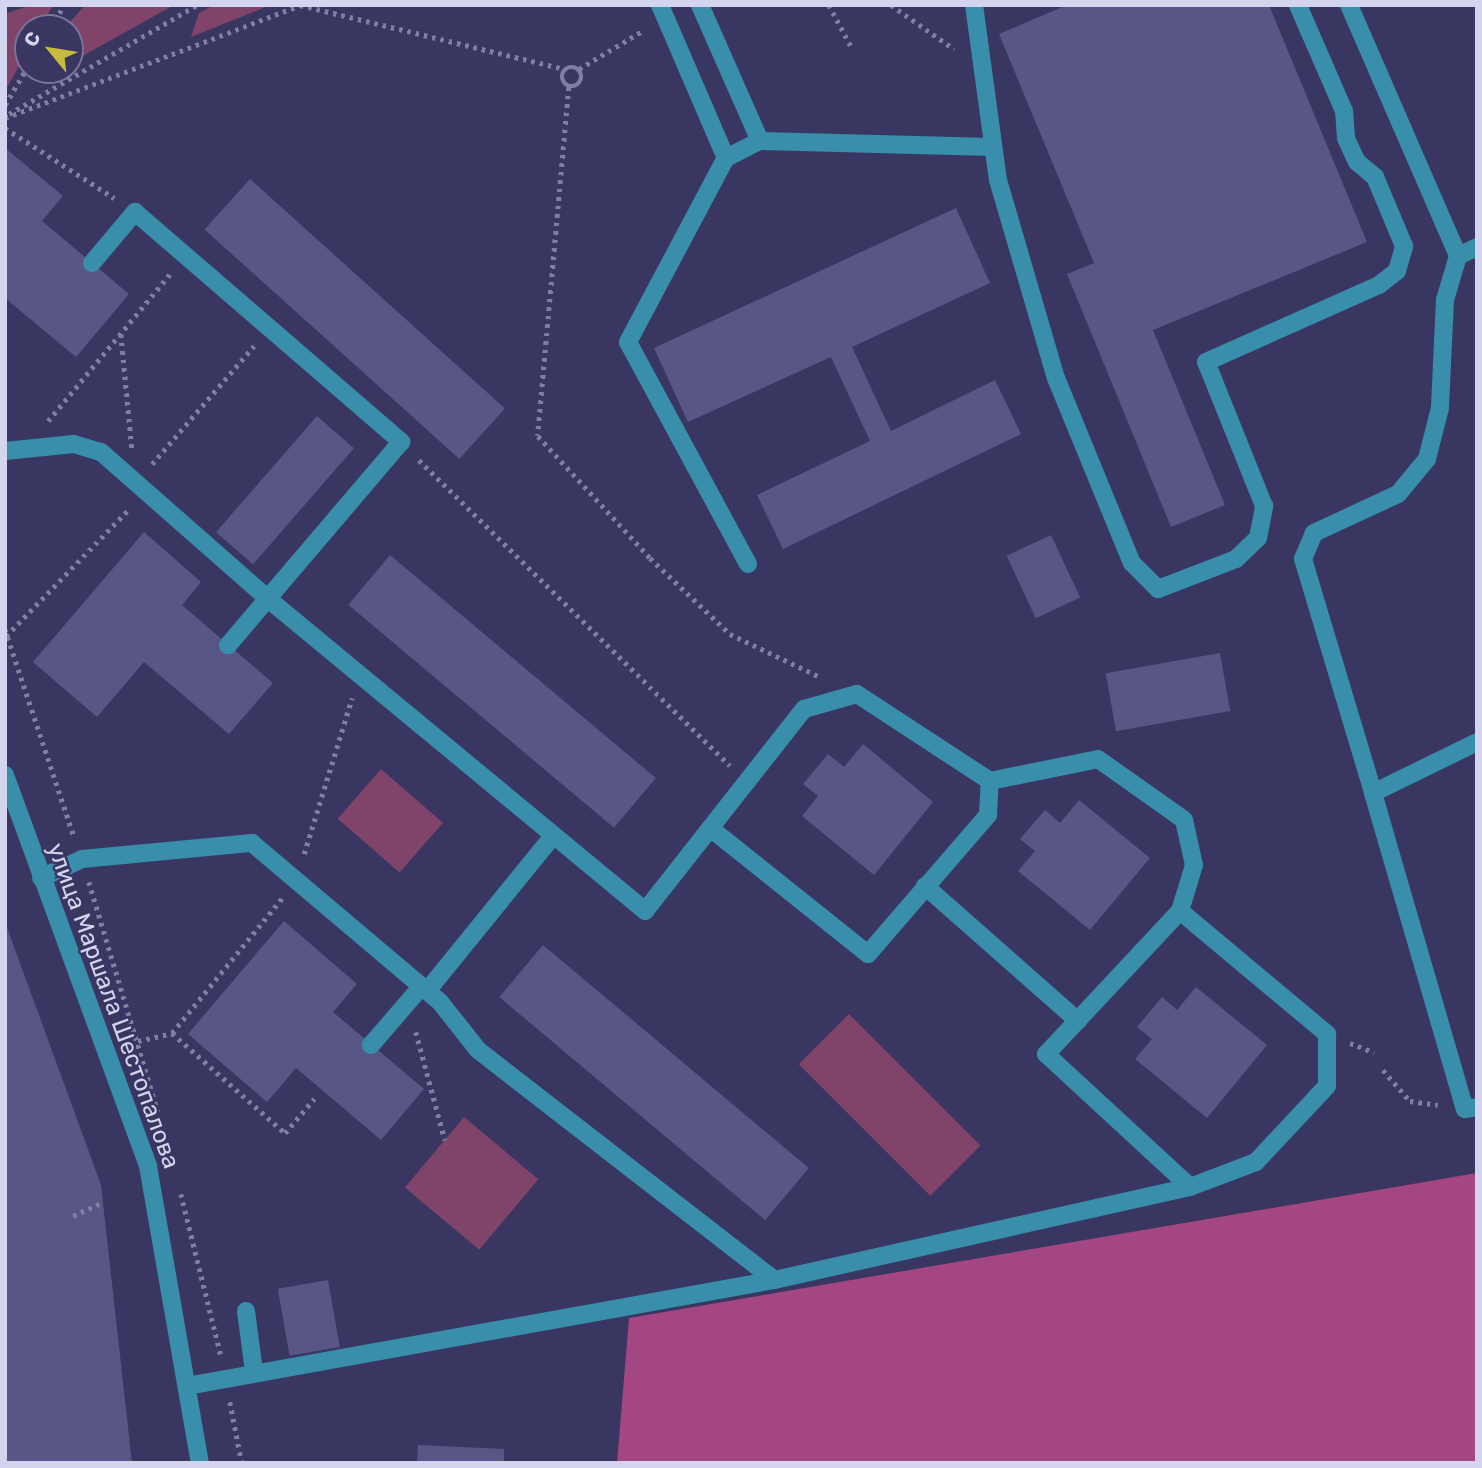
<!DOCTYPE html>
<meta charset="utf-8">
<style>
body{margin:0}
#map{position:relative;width:1482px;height:1468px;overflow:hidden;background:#393762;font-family:Rubik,sans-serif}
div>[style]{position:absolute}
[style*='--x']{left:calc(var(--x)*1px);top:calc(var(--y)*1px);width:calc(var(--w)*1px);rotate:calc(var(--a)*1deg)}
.green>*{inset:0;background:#804369;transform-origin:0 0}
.forest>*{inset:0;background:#a44682}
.building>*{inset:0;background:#575684;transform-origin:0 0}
.path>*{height:4.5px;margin-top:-2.25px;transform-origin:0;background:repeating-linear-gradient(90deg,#807fa2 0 3.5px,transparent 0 8.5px)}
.path>.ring{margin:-2.25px;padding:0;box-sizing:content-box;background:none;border:4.5px solid #807fa2;border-radius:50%}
.minor>*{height:18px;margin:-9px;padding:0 9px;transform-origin:9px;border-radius:9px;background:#398eab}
span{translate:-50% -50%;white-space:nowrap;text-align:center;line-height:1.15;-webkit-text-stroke:5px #393762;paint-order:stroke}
.street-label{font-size:24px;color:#d3d4ee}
.frame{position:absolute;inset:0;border:7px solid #d3d4ee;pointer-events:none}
.north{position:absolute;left:14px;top:14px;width:70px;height:70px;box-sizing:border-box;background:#393762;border:2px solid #77769a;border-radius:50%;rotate:300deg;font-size:19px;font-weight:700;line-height:28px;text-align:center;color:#d3d4ee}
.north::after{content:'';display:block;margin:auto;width:24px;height:32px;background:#c7bb3b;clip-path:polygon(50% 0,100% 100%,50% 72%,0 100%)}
</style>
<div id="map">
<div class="green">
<div style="clip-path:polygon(32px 5px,53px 5px,40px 28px,28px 28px,28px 50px,5px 91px,5px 19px,7px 13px)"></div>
<div style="clip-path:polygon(85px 5px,174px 5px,70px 63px,70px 28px,65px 28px)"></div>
<div style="clip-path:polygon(214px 5px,271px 5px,191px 37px,199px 13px)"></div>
<div style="left:381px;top:769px;width:82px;height:66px;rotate:41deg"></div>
<div style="left:849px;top:1014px;width:186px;height:71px;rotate:45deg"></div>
<div style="left:464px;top:1117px;width:97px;height:92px;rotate:40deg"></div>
</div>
<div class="forest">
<div style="clip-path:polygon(1477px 1173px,1477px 1463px,617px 1463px,629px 1318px)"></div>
</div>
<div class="building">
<div style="clip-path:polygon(1067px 5px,1269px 5px,1367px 242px,1153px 330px,1225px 505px,1171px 527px,1067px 274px,1094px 263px,999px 34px)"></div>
<div style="clip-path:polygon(5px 148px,63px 196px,42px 221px,129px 294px,76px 357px,5px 298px)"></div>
<div style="left:250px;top:179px;width:343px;height:68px;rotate:42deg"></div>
<div style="clip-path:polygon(956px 208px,990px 283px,852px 347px,891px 431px,995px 380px,1021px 434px,783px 549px,757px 495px,870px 441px,831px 357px,688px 422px,654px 348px)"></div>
<div style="left:317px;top:416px;width:49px;height:154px;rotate:41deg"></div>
<div style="clip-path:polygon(144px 532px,201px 582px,182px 605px,273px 683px,229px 734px,144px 662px,97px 717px,33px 662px)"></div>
<div style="left:1051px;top:535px;width:69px;height:49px;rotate:65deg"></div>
<div style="left:390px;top:555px;width:347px;height:65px;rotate:40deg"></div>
<div style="left:1220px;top:653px;width:59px;height:116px;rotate:80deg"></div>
<div style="clip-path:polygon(863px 744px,933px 802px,874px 875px,802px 816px,818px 796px,803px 784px,828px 754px,844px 767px)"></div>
<div style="clip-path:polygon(1079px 800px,1150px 858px,1090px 930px,1018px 871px,1035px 851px,1020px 839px,1045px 810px,1060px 823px)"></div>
<div style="clip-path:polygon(284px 921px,357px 984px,333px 1012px,424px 1089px,381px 1140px,296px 1068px,267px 1102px,188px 1034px)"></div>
<div style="clip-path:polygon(5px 922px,101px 1185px,132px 1463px,5px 1463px)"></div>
<div style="left:543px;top:945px;width:347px;height:68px;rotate:40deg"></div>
<div style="clip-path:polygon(1196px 987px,1267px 1045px,1207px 1118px,1135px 1059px,1152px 1039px,1137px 1027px,1162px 997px,1177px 1010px)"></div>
<div style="left:328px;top:1280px;width:68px;height:51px;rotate:80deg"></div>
<div style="clip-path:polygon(418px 1445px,504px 1449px,504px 1463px,417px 1463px)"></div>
</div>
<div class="path">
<div style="--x:300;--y:5;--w:273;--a:13.6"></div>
<div style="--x:829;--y:5;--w:49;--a:61.9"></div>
<div style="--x:891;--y:5;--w:77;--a:34.9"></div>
<div style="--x:51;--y:28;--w:26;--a:-61"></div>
<div class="ring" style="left:562px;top:67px;width:15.5px;height:15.5px"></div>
<div style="--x:579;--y:69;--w:76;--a:-31"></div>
<div style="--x:569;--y:87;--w:350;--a:95.1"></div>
<div style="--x:538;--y:436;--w:166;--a:47.4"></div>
<div style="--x:650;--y:558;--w:110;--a:43.5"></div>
<div style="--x:730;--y:634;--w:100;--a:25.5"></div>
<div style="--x:5;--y:105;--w:45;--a:-59.5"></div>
<div style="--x:9;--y:114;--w:217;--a:-30.1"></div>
<div style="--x:5;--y:118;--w:317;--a:-20.9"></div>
<div style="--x:5;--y:128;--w:130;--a:32.7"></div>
<div style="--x:121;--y:334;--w:115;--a:84.5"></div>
<div style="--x:48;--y:421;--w:191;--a:-50.3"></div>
<div style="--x:419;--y:460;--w:436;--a:44.5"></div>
<div style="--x:152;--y:464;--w:156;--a:-49.2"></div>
<div style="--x:5;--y:629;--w:219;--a:71.6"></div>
<div style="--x:6;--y:636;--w:178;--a:-45.9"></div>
<div style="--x:304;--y:854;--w:163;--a:-72.9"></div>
<div style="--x:89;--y:882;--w:240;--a:73.3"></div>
<div style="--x:416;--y:1032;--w:112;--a:75"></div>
<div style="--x:172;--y:1033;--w:174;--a:-50.8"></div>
<div style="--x:138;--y:1041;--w:35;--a:-13"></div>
<div style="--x:172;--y:1033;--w:151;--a:41.5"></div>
<div style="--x:285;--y:1133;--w:45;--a:-49.5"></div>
<div style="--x:1350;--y:1043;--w:26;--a:21"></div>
<div style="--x:1383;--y:1070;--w:41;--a:48.9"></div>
<div style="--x:1410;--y:1101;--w:28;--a:8"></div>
<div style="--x:181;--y:1194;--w:167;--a:76.1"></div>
<div style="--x:73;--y:1216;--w:33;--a:-25"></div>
<div style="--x:230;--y:1402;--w:62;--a:78.9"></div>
</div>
<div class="minor">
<div style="--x:660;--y:5;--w:167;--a:66.7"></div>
<div style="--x:700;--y:5;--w:149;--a:66.2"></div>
<div style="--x:760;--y:141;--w:231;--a:1.5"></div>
<div style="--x:974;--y:5;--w:177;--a:82.2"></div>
<div style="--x:998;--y:180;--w:206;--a:73.7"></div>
<div style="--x:1056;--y:378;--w:200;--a:67.7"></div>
<div style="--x:1132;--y:563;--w:37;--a:45"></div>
<div style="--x:1158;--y:589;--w:84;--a:-21"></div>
<div style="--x:1236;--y:559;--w:30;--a:-44"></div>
<div style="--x:1258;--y:538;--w:33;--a:-79"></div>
<div style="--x:1264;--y:506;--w:155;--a:-111.9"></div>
<div style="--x:1206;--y:362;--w:189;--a:-24"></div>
<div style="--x:1379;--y:285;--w:23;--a:-38"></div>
<div style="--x:1397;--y:271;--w:26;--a:-74"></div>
<div style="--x:1404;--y:246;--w:75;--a:-112.8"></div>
<div style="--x:1375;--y:177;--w:23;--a:-140"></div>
<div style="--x:1357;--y:162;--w:26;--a:-115"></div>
<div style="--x:1346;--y:138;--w:27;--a:-94"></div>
<div style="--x:1344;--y:111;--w:116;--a:-113.5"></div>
<div style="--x:1349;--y:5;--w:274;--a:66.5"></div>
<div style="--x:1458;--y:256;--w:46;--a:106.5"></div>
<div style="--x:1445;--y:300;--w:108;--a:92.7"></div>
<div style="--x:1440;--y:408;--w:53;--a:104.3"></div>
<div style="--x:1427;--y:459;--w:45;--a:129.6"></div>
<div style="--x:1398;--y:494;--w:93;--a:155.1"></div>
<div style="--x:1314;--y:533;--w:28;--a:113"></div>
<div style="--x:1303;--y:559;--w:244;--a:73.3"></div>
<div style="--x:1373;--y:793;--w:116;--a:-26.1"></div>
<div style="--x:1458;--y:256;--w:21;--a:-25"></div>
<div style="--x:92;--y:263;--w:67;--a:-49.9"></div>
<div style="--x:135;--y:212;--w:352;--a:40.8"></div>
<div style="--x:401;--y:442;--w:267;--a:130.4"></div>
<div style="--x:5;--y:451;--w:69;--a:-5.8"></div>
<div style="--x:74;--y:444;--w:28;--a:17"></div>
<div style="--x:101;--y:452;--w:221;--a:41.3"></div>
<div style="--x:267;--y:598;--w:491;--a:39.6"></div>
<div style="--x:645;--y:911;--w:257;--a:-51.8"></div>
<div style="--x:804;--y:709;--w:55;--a:-15.8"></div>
<div style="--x:857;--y:694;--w:159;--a:33.2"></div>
<div style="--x:990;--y:781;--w:110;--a:-11.5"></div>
<div style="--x:1098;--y:759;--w:105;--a:35.3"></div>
<div style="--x:1184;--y:820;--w:46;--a:77.5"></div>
<div style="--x:1194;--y:865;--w:48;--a:106.9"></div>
<div style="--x:1180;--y:911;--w:192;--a:39.9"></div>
<div style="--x:1327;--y:1034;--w:52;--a:90"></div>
<div style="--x:1327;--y:1086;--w:104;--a:133.1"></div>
<div style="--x:1256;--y:1162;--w:71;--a:159.3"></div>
<div style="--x:1190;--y:1187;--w:426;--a:167.4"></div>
<div style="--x:774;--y:1280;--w:596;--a:169.76"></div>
<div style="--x:748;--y:564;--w:252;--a:-118.4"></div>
<div style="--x:628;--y:342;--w:208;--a:-62"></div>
<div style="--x:726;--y:158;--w:38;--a:-27"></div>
<div style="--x:5;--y:775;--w:416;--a:69.9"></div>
<div style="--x:148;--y:1166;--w:302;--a:80.1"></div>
<div style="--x:1373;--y:793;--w:329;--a:73.8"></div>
<div style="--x:1465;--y:1109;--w:12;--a:-9"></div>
<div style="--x:710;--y:828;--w:202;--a:38.6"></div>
<div style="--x:868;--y:954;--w:184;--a:-49.2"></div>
<div style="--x:988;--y:815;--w:34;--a:-87"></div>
<div style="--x:41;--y:878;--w:45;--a:-24.9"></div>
<div style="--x:82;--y:859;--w:171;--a:-5.4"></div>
<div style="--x:252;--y:843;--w:246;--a:40.2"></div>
<div style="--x:440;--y:1002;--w:61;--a:51.6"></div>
<div style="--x:478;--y:1050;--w:375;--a:37.8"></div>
<div style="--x:925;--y:886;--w:204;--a:41.4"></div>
<div style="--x:1180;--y:911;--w:196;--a:133.1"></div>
<div style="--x:1046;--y:1054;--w:196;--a:42.7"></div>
<div style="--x:427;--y:991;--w:198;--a:-50.9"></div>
<div style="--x:371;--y:1045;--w:78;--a:-49.2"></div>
<div style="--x:246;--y:1311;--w:62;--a:82.5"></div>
</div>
<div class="street-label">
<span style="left:113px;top:1006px;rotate:70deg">улица Маршала Шестопалова</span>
</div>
<div class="frame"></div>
<div class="north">С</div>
</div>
